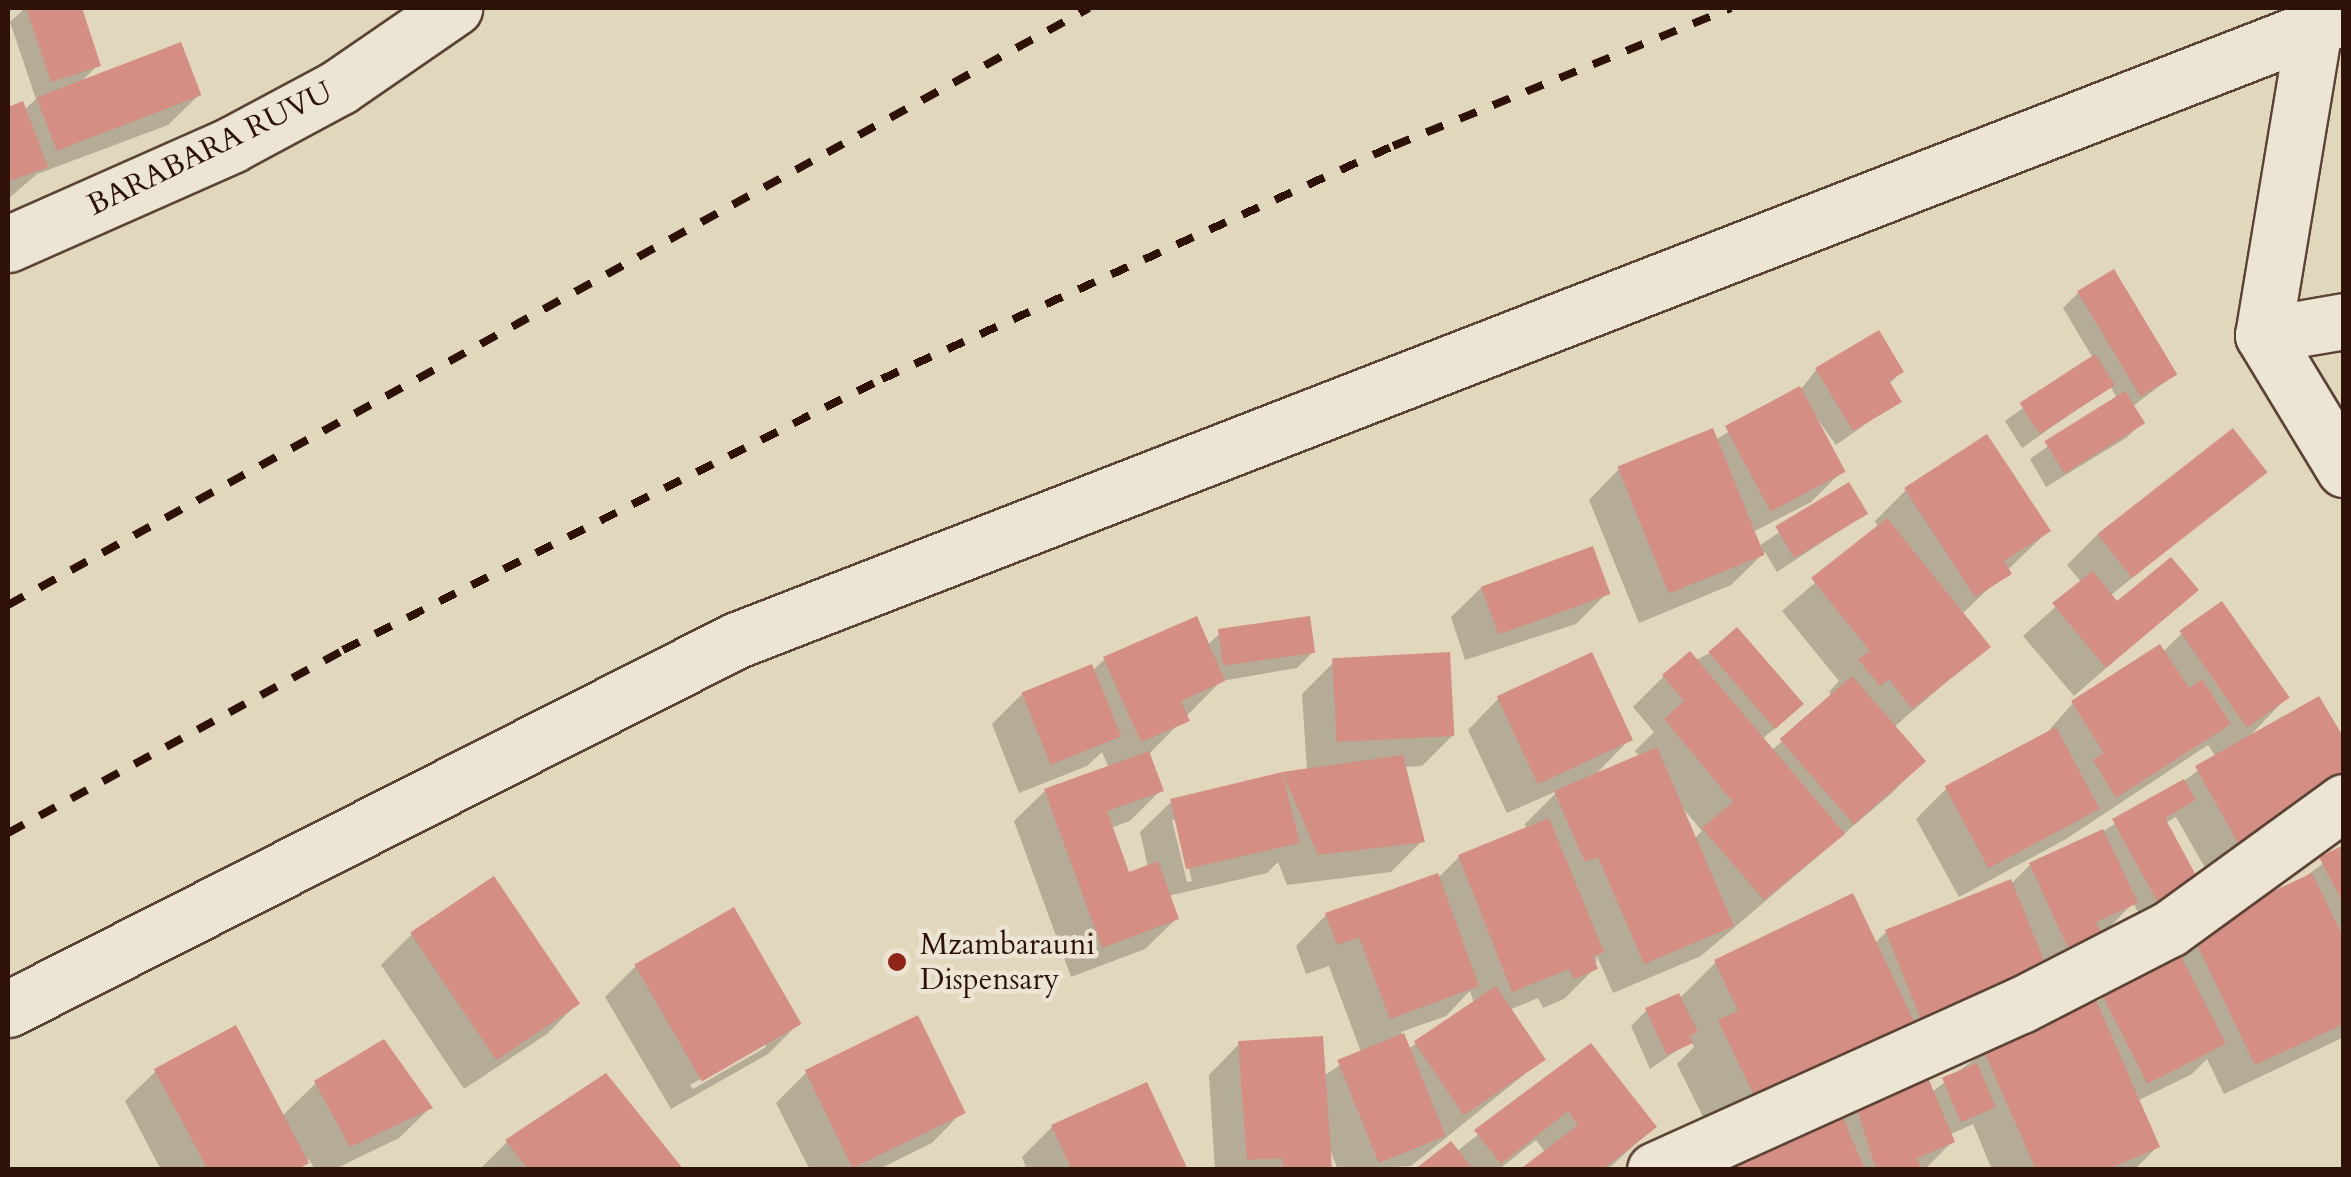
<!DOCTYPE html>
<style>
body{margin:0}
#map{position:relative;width:2351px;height:1177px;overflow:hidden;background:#e1d7bd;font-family:Cardo,serif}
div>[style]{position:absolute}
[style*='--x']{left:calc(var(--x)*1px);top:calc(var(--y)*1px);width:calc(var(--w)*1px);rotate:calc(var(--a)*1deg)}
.shadow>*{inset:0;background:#0003}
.building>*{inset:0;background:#d48e84;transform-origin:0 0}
.roads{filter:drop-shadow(2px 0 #5b4335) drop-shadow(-2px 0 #5b4335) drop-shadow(0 2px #5b4335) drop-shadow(0 -2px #5b4335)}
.minor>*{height:55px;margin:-27.5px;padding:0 27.5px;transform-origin:27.5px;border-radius:27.5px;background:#ece5d4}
.rail>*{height:8px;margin-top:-4px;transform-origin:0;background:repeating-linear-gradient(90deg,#2e1208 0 18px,transparent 0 36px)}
.dots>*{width:28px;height:28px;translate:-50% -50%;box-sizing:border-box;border:5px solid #ece5d4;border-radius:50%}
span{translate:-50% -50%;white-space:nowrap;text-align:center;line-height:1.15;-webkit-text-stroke:9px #ece5d4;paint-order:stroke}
.street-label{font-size:30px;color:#2e1208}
.poi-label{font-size:30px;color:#2e1208}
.left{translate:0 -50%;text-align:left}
.frame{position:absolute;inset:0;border:10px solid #2e1208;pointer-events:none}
</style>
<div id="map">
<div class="shadow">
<div style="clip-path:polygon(25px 8px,79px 8px,98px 65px,82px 81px,199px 95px,168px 125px,37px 174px,8px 199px,8px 110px,22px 104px,24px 110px,36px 99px,10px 22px)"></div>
<div style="clip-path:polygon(2079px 292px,2174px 375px,2132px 407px,2142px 423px,2126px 438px,2046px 487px,2030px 459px,2117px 398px,2110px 386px,2022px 448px,2005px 421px,2093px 358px,2063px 308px)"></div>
<div style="clip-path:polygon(1816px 370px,1901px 372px,1888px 385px,1898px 401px,1836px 445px,1804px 400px,1842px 471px,1811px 502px,1753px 532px,1759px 546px,1848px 486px,1865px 514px,1777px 572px,1765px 552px,1731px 585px,1639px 623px,1589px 500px,1619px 469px,1715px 440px,1802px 388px)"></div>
<div style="clip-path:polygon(2264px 471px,2110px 596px,2117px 605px,2196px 590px,2074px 696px,2023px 636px,2082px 583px,2067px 565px,2098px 534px)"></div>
<div style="clip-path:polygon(evenodd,1906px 490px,2048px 531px,1961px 615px,1987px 647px,1894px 727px,1923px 761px,1893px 792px,1701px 956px,1613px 993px,1597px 956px,1595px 968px,1564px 999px,1543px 1008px,1538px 998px,1509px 1010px,1542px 1060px,1411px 1166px,1338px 1170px,1329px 1147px,1329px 1170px,1215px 1170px,1209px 1075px,1239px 1044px,1323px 1076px,1361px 1052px,1329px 966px,1306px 974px,1296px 946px,1326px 915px,1437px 879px,1459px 857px,1527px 830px,1525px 824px,1559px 790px,1507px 813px,1468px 730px,1498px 699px,1630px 739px,1593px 777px,1640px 757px,1635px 751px,1654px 732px,1633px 707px,1664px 676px,1710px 653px,1785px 720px,1762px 739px,1771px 751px,1832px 696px,1829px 692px,1839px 681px,1782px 611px,1879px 528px,1875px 521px,1906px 490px,1682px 807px,1702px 831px,1694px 839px,1682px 807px,1906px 490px,1470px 991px,1474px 1003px,1408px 1049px,1401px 1032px,1446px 1016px,1470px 991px)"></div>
<div style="clip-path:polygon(1482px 587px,1607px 593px,1576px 624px,1465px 660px,1451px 617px)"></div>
<div style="clip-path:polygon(2182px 633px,2286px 698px,2246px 740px,2344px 743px,2212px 880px,2176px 817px,2165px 823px,2195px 878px,2140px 915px,2133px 903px,2104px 933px,1717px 1145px,1677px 1064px,1694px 1047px,1691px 1041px,1650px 1069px,1631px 1026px,1647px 1010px,1679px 999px,1716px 962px,1874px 944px,1886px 932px,2010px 885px,2030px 865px,2102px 832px,2180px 784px,2216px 757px,2208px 745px,2066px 839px,1959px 897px,1916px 819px,1947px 788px,2044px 736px,2073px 703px,2163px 652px)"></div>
<div style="clip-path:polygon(evenodd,1219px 634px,1313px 652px,1297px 668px,1221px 681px,1148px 755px,1161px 790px,1130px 821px,1110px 828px,1128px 875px,1148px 867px,1140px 832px,1171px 802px,1307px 771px,1302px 694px,1333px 663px,1453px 735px,1422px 766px,1404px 767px,1422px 841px,1391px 872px,1287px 885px,1278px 862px,1267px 873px,1168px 896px,1176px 919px,1145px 949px,1071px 977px,1014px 821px,1045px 791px,1109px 768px,1102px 752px,1087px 766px,1019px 793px,992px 724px,1023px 693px,1092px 671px,1105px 659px,1207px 646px,1219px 634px,1172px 820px,1177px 820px,1192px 881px,1187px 882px,1172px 820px)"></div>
<div style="clip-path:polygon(2344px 848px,2344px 1037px,2224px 1094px,2207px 1059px,2192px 1074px,2137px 1101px,2157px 1147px,2134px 1170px,1992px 1170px,1973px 1124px,1949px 1135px,1952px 1142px,1924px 1170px,1725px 1170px,1854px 1098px,1932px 1092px,1985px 1051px,2091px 1005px,2298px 882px)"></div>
<div style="clip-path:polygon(412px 934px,578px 1003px,547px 1034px,464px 1089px,381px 965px)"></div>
<div style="clip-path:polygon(evenodd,636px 966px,799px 1023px,768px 1054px,671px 1109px,605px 997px,636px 966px,766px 1041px,766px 1047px,693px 1089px,690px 1085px,766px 1041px)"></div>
<div style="clip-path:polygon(1590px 1046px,1654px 1127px,1607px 1170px,1523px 1170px,1545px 1152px,1536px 1140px,1498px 1170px,1418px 1170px,1456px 1152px)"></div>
<div style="clip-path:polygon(156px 1071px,282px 1116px,316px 1083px,430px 1108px,399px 1138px,333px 1170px,315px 1170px,309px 1159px,299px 1170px,161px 1170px,125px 1101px)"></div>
<div style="clip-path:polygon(807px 1072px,962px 1112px,932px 1143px,877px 1170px,810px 1170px,776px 1103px)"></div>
<div style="clip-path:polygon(1052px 1127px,1185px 1170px,1027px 1170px,1022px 1157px)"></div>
<div style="clip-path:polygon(507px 1142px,681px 1170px,479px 1170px)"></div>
</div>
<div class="building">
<div style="clip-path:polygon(26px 8px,82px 8px,101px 66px,51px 82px)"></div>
<div style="left:181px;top:42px;width:57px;height:155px;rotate:69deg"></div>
<div style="clip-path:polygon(23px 101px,48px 167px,8px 182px,8px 107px)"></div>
<div style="left:2114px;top:269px;width:123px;height:43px;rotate:59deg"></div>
<div style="clip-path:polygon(1879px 330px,1904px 372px,1889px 381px,1902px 402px,1853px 431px,1815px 368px)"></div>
<div style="left:2095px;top:354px;width:37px;height:90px;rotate:57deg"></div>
<div style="left:1800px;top:386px;width:97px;height:85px;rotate:62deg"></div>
<div style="left:2125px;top:391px;width:38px;height:95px;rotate:58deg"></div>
<div style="left:1713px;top:428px;width:137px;height:103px;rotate:68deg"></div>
<div style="left:2233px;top:428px;width:56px;height:172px;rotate:52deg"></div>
<div style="clip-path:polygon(1987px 434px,2051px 531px,2004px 561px,2012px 574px,1975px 597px,1904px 488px)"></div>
<div style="left:1849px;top:482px;width:37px;height:86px;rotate:59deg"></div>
<div style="clip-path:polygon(1887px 518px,1991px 647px,1912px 709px,1889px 679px,1880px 686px,1858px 659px,1870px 651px,1811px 578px)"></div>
<div style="left:1593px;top:546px;width:51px;height:119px;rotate:70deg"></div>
<div style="clip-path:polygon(2171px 557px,2199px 590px,2106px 668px,2052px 603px,2093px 571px,2117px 601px)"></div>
<div style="left:2222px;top:601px;width:118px;height:52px;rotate:55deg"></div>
<div style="clip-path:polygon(1197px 616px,1225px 681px,1181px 701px,1190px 721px,1141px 742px,1103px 657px)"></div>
<div style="left:1310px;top:616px;width:37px;height:93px;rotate:82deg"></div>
<div style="left:1737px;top:627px;width:102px;height:38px;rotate:49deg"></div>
<div style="clip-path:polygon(2160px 644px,2189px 688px,2202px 679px,2231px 724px,2116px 798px,2093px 760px,2104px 753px,2071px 701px)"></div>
<div style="clip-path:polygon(1690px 651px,1845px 834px,1764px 900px,1702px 828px,1733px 802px,1664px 719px,1684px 701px,1662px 675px)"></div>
<div style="left:1450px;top:652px;width:84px;height:118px;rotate:87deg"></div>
<div style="left:1592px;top:652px;width:97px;height:105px;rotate:65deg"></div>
<div style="left:1092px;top:664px;width:78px;height:76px;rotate:68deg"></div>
<div style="left:1852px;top:676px;width:113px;height:96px;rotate:49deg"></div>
<div style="clip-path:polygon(2319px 696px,2344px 738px,2344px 796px,2243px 852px,2195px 766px)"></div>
<div style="left:2056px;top:727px;width:93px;height:126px;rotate:62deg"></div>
<div style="clip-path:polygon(1657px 747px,1734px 926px,1644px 964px,1598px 857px,1585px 862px,1554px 791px)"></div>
<div style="clip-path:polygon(1149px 751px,1164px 791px,1107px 811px,1129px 872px,1158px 861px,1179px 919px,1102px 948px,1044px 789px)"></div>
<div style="clip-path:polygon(1403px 755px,1425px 842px,1318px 855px,1282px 772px,1300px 843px,1186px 869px,1170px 799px,1282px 772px)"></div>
<div style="clip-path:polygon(2184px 779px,2196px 800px,2165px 818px,2198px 879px,2157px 901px,2112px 819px)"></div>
<div style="clip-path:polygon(1549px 818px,1604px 952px,1593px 957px,1598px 969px,1574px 979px,1569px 969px,1512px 992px,1458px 855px)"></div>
<div style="clip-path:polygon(2103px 829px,2138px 903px,2096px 922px,2103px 937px,2070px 952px,2029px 863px)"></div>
<div style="clip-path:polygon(2344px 845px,2344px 905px,2319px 857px)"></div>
<div style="clip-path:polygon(1438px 873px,1479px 986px,1390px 1019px,1359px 937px,1337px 945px,1325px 913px)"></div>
<div style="clip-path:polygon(2312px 873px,2344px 939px,2344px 1024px,2255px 1065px,2190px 930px)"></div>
<div style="left:494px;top:876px;width:154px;height:101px;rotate:56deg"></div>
<div style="left:2011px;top:879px;width:108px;height:136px;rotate:68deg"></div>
<div style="clip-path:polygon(1853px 893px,1918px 1030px,1759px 1106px,1718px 1020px,1738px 1011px,1714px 960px)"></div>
<div style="left:734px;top:907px;width:135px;height:115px;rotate:60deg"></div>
<div style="left:2179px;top:952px;width:103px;height:88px;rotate:63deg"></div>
<div style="left:1496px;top:986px;width:89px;height:99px;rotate:56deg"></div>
<div style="clip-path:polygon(1679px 993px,1698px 1032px,1689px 1036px,1693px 1043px,1667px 1055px,1645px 1008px)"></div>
<div style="clip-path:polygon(2096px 1000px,2160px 1147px,2106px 1170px,2036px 1170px,1983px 1049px)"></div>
<div style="left:918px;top:1015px;width:109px;height:126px;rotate:64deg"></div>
<div style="clip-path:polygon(236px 1025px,309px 1163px,296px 1170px,208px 1170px,154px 1069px)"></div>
<div style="left:1404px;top:1033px;width:111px;height:72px;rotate:68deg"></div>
<div style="clip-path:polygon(1323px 1036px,1332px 1170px,1283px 1170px,1282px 1158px,1247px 1160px,1238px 1041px)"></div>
<div style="clip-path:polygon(384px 1039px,433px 1108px,350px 1147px,314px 1081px)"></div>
<div style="clip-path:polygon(1591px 1043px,1657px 1127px,1602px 1170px,1519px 1170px,1578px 1125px,1568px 1111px,1501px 1164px,1474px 1130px)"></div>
<div style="left:1977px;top:1063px;width:48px;height:38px;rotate:67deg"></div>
<div style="clip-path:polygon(1924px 1068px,1955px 1142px,1917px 1158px,1922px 1170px,1876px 1170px,1853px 1096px)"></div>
<div style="clip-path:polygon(606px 1073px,684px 1170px,529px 1170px,505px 1140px)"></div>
<div style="clip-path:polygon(1147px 1082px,1188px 1170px,1072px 1170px,1051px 1125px)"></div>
<div style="clip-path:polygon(1840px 1110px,1865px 1170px,1719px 1170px)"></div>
<div style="clip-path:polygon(1451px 1141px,1474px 1170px,1414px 1170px)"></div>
</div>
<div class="roads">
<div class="minor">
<div style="--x:2314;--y:28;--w:311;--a:99.4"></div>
<div style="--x:2263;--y:335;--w:157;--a:58.8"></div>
<div style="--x:8;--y:244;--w:244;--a:-23.9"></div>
<div style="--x:231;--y:145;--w:123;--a:-28.2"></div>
<div style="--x:339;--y:87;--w:140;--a:-34.5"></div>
<div style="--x:2263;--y:335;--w:82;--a:-9.8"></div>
<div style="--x:8;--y:1009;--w:817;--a:-26.85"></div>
<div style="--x:737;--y:640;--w:1724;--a:-21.22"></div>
<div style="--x:1655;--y:1170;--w:401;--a:-24.3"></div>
<div style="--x:2021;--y:1005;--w:166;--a:-27.2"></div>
<div style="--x:2169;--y:929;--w:216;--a:-36"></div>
</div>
</div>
<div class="rail">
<div style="--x:8;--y:605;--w:1235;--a:-28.91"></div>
<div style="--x:8;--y:833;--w:382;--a:-28.6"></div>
<div style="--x:343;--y:650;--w:603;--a:-26.69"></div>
<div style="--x:882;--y:379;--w:562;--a:-24.51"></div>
<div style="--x:1393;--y:146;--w:365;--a:-22.2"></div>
</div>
<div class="dots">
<div style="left:897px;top:962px;background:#8f2418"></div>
</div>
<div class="street-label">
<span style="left:210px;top:149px;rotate:-26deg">BARABARA RUVU</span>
</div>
<div class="poi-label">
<span class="left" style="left:920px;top:962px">Mzambarauni<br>Dispensary</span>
</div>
<div class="frame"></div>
</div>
